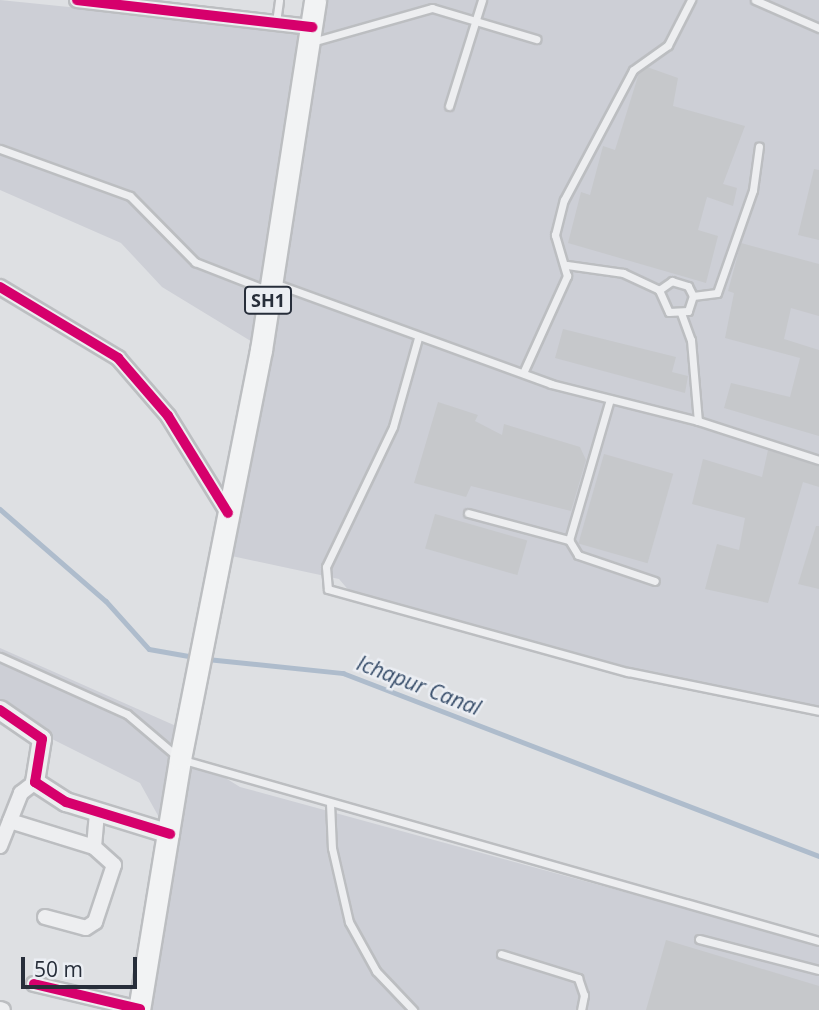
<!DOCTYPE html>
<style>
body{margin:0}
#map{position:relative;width:819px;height:1010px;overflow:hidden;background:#dee0e3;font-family:"Open Sans",sans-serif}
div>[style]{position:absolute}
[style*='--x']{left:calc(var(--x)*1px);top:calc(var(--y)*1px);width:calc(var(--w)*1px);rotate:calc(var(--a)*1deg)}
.built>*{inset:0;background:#cdcfd6}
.stream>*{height:4.5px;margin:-2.25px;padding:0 2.25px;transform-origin:2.25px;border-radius:2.25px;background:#aebccc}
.building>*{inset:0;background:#c6c8cb;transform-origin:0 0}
.roads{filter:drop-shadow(2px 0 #bcbec1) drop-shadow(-2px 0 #bcbec1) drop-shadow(0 2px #bcbec1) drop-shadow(0 -2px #bcbec1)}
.service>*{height:7px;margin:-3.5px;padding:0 3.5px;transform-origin:3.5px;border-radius:3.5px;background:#edeef0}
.minor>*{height:14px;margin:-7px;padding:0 7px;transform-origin:7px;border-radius:7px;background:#edeef0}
.tertiary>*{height:18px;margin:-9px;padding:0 9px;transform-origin:9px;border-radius:9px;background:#edeef0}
.primary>*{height:21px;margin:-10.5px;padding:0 10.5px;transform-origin:10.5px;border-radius:10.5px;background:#f2f3f4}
.cycleway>*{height:10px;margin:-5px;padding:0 5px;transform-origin:5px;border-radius:5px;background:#d6006c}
span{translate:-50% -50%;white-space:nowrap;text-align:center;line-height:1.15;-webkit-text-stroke:5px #ebeef3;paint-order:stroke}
.shield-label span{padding:2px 5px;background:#ebeef3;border:2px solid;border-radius:5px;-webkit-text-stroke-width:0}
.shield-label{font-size:18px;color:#272e3a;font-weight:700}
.water-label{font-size:21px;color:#364c69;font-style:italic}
.scale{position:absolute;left:21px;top:957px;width:116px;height:32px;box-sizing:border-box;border:4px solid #272e3a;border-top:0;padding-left:9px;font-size:21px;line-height:24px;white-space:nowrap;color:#272e3a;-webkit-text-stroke:5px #ebeef3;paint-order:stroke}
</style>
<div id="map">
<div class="built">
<div style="clip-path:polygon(0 0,305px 31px,254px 343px,162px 287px,121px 243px,0 190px)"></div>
<div style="clip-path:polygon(321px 0,819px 0,819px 709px,619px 668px,351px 593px,339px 579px,227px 555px)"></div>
<div style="clip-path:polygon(0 648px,176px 726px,161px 821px,140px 783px,50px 738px,0 703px)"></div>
<div style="clip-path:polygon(185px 753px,240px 787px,819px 945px,819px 1010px,138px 1010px)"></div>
</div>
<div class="stream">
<div style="--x:0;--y:509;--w:140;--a:41"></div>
<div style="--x:106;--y:601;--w:64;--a:48.1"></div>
<div style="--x:149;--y:649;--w:47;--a:9.9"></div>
<div style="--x:207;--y:659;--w:137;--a:5.9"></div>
<div style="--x:343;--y:673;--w:510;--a:21.03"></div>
</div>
<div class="building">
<div style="clip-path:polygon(647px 67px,678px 78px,673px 106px,745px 126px,723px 184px,737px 188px,733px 206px,707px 197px,698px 230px,718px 236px,706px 283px,568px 243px,581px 192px,590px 195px,603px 146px,615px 150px,639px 73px)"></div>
<div style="clip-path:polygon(814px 169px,819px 170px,819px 240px,798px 235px)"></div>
<div style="clip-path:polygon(741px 243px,819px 264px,819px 316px,791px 308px,784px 339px,819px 350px,819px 436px,724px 408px,731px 383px,790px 397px,800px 358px,725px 338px,734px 293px,728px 291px)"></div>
<div style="clip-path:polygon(563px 329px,676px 357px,672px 372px,688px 376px,685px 393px,555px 358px)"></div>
<div style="clip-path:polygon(438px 402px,478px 415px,475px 421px,502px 435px,504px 424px,580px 447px,586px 460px,571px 511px,471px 486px,466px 497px,414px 483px)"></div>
<div style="clip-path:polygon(768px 450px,819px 466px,819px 487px,803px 482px,768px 603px,705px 589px,717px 544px,739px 550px,745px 518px,692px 504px,703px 459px,762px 477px)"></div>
<div style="left:604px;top:454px;width:72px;height:93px;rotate:16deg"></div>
<div style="left:435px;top:514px;width:96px;height:36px;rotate:16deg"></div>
<div style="clip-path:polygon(816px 526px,819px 526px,819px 589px,798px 584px)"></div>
<div style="clip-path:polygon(666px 940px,819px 986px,819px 1010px,646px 1010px)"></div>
</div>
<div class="roads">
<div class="service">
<div style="--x:755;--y:0;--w:70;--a:23.6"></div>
<div style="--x:276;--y:22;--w:22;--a:-82"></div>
<div style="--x:312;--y:42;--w:125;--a:-15.8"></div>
<div style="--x:432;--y:8;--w:109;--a:16.6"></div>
<div style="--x:449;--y:106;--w:111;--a:-72.7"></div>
<div style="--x:0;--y:149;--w:138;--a:19.9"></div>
<div style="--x:130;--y:196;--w:93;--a:45.4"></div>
<div style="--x:195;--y:262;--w:79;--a:21.4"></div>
<div style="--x:567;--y:265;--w:57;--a:8.1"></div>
<div style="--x:623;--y:273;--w:40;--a:25"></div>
<div style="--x:659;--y:290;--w:24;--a:66"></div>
<div style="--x:669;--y:312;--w:19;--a:-3"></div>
<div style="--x:688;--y:311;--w:16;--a:-72"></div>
<div style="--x:693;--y:296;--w:11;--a:-117"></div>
<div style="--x:688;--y:286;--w:17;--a:-163"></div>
<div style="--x:672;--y:281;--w:16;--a:145"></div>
<div style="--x:274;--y:283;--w:295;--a:20"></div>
<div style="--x:551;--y:384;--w:152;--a:14.1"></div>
<div style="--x:698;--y:421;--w:127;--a:17.9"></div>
<div style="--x:693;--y:296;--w:24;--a:-7"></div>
<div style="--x:717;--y:293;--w:109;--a:-70.7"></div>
<div style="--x:753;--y:190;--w:44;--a:-82.2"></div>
<div style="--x:681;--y:313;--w:29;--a:70"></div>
<div style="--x:691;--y:340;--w:81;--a:85.1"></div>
<div style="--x:418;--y:338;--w:92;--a:105.7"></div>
<div style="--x:393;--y:427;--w:155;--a:115.6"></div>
<div style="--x:326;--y:567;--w:22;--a:85"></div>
<div style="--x:328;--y:589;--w:311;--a:15.5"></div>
<div style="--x:628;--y:672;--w:195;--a:11.5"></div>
<div style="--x:523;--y:373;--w:107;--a:-65.6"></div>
<div style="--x:567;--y:276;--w:43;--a:-106.3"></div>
<div style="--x:555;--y:235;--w:36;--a:-76"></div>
<div style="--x:564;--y:200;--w:147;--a:-62"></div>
<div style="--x:633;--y:70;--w:43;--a:-35.5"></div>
<div style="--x:668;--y:45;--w:51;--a:-62.9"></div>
<div style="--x:610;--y:399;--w:147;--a:106.2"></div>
<div style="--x:569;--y:540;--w:17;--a:59"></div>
<div style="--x:578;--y:555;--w:81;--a:18.7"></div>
<div style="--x:468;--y:513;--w:105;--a:15"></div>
<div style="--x:0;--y:657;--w:139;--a:24.2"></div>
<div style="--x:127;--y:714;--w:70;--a:40.3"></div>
<div style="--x:180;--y:759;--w:664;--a:15.9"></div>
<div style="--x:330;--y:803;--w:45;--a:87.5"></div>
<div style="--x:332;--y:848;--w:76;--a:77.1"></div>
<div style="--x:349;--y:922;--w:56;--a:61.1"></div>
<div style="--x:376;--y:971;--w:54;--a:46.5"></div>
<div style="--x:699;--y:939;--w:124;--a:14.5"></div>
<div style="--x:501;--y:954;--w:81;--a:17.3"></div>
<div style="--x:578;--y:978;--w:18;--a:71"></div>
<div style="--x:584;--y:995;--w:15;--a:101"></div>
</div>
<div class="minor">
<div style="--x:77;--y:0;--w:237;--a:6.6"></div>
<div style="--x:0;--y:287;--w:138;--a:31"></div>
<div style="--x:118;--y:358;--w:77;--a:49.2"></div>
<div style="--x:168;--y:416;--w:114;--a:58.3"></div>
<div style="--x:10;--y:821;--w:88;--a:17.2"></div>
<div style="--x:0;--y:846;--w:57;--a:-68.4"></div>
<div style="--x:21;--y:793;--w:18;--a:-38"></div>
<div style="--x:45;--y:917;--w:42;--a:15"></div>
<div style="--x:86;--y:928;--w:11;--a:-34"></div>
<div style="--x:95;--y:922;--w:60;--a:-71.6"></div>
<div style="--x:114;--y:865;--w:27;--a:-138"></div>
<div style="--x:94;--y:847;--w:35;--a:-85"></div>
<div style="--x:34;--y:984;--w:109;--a:13.3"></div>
<div style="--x:0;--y:1009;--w:3;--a:18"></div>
</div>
<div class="tertiary">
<div style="--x:0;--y:710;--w:51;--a:34.6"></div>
<div style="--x:42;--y:739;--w:44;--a:99.2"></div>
<div style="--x:35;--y:782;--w:37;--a:33"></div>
<div style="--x:66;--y:802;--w:109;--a:17.1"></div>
</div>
<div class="primary">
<div style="--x:139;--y:1010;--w:254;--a:-80.7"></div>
<div style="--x:180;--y:759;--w:417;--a:-78.8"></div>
<div style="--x:261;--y:350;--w:354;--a:-81.2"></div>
</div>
</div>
<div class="cycleway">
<div style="--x:77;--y:0;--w:237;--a:6.6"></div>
<div style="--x:0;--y:287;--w:138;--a:31"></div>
<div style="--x:118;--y:358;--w:77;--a:49.2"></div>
<div style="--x:168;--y:416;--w:114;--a:58.3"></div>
<div style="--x:0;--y:710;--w:51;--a:34.6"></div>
<div style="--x:42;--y:739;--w:44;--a:99.2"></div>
<div style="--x:35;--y:782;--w:37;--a:33"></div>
<div style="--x:66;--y:802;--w:109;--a:17.1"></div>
<div style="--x:34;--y:984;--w:109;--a:13.3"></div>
</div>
<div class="shield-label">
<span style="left:268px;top:300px">SH1</span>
</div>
<div class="water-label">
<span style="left:419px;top:685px;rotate:21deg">Ichapur Canal</span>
</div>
<div class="scale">50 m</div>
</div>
